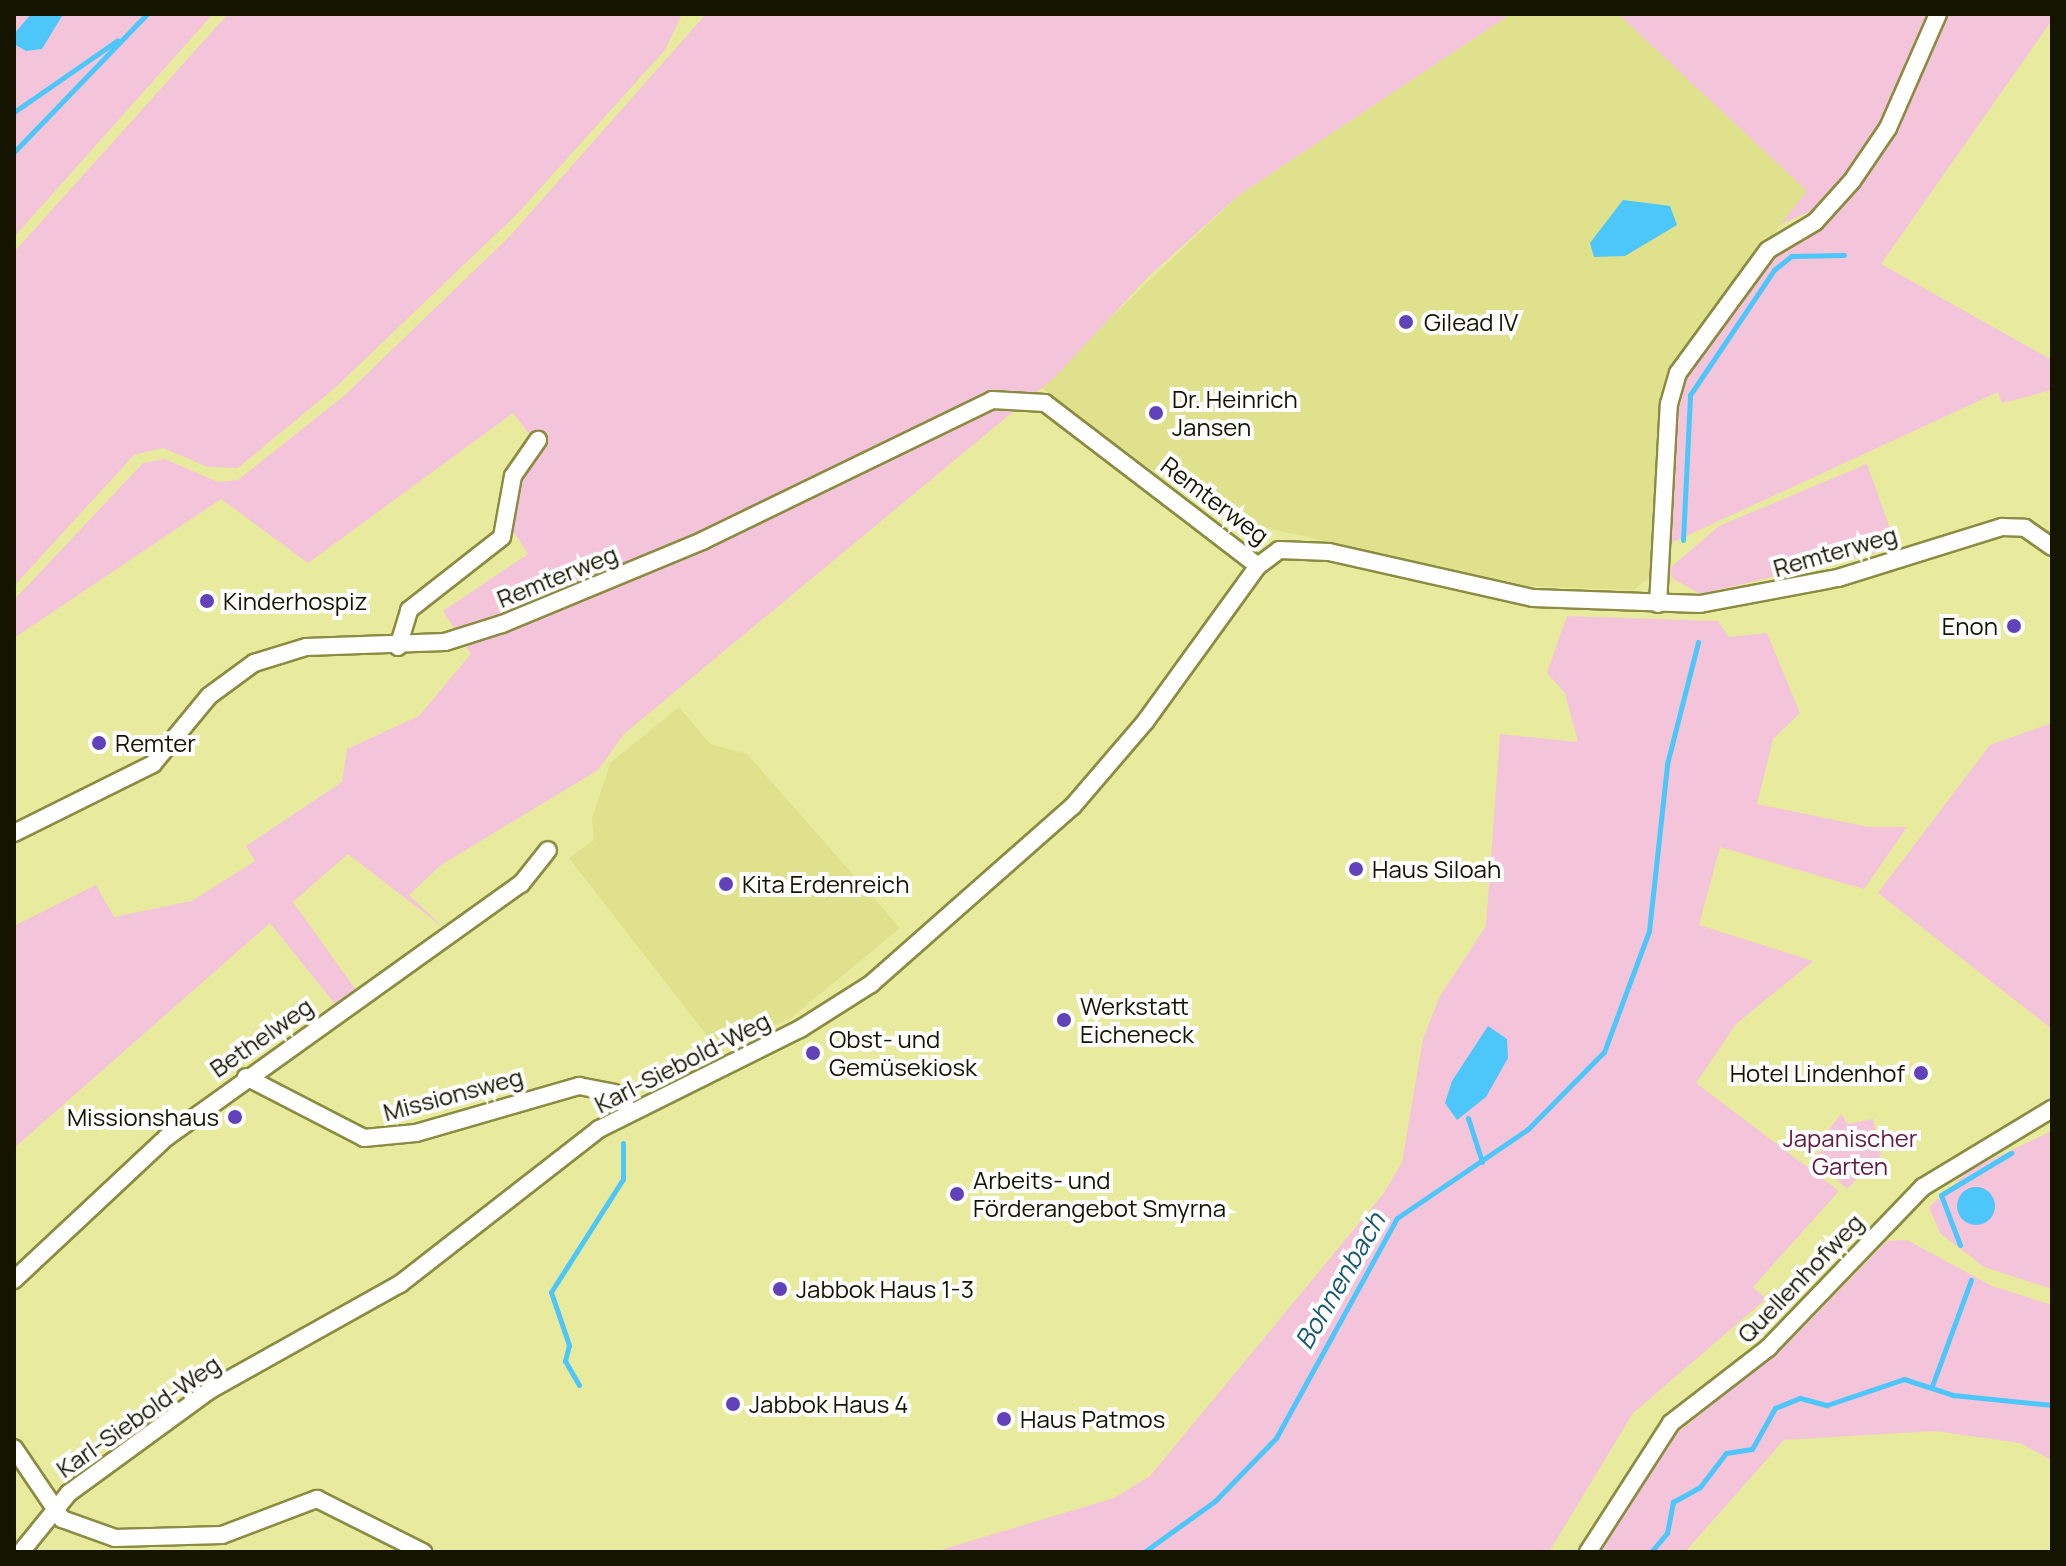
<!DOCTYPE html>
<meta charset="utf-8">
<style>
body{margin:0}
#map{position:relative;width:2066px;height:1566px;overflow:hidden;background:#e8ea9e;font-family:Manrope,sans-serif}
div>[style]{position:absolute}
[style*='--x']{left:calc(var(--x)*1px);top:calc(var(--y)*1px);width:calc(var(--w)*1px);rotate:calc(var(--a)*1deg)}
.built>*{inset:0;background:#dfe18c}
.green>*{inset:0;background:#f4c5da}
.water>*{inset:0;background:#4dc6f9}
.round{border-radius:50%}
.stream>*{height:5px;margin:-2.5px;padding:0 2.5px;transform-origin:2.5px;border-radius:2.5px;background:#4dc6f9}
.roads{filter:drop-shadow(2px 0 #8b8c42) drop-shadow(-2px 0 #8b8c42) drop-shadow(0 2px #8b8c42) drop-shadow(0 -2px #8b8c42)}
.minor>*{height:16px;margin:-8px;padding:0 8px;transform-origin:8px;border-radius:8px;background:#fff}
.dots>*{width:22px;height:22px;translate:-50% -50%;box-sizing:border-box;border:4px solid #fff;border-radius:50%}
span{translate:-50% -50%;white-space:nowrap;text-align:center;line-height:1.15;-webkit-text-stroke:8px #fff;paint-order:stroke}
.poi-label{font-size:24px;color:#141400}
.left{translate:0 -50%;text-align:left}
.right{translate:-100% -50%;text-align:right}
.street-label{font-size:24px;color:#141400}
.park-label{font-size:24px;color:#631a43}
.water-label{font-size:26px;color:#175872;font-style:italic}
.frame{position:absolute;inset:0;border:16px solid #141400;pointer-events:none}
</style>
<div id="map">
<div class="built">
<div style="clip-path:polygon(1511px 14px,1618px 14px,1808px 191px,1756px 256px,1652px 575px,1634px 590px,1528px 586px,1239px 522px,1192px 500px,1039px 386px,1239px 195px)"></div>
<div style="clip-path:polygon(679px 707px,710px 744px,747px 754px,900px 928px,791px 1018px,719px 1051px,569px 858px,594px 840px,592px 819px,610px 763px)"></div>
</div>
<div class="green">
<div style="clip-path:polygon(14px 14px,213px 14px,14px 237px)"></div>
<div style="clip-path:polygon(228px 14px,682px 14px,665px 50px,518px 213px,336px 387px,238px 468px,208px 467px,163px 448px,134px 455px,14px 586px,14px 252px)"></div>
<div style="clip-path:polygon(706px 14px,1511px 14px,1239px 195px,1149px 276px,1055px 377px,624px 734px,598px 770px,441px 865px,409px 895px,444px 928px,348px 854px,293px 902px,356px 990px,335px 1004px,270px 923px,14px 1148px,14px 926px,96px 885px,114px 917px,192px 901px,255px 861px,246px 846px,342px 782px,347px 749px,419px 716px,471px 654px,443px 611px,528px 554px,511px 528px,517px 488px,540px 448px,513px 413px,308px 563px,221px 499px,14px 638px,14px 600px,143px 463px,165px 459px,218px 482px,238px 480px,345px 395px,509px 237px)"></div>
<div style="clip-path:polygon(1618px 14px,1929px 14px,1893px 103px,1822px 207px,1781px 224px,1807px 191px)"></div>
<div style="clip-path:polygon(1943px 14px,2052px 14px,2052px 20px,1881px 264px,2052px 360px,2052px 390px,2002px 403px,1998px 392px,1669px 544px,1675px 403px,1685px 375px,1762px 263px,1859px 181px)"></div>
<div style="clip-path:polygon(1867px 464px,1897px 548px,1700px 594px,1672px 578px,1670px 568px,1719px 526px)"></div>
<div style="clip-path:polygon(1567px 616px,1718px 621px,1729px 637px,1767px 633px,1800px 713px,1773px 739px,1757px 804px,1868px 827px,1907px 827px,1864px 889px,1720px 847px,1699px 925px,1813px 961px,1736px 1024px,1696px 1083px,1839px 1191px,1753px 1287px,1766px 1299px,1633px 1413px,1549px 1552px,934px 1552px,1114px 1498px,1150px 1476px,1384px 1193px,1402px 1162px,1423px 1039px,1440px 996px,1486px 926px,1500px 734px,1578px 742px,1565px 693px,1547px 673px)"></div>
<div style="clip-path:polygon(2052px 723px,2052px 1029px,1878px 893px,1990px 745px)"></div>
<div style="clip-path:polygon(1841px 1114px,1848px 1124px,1873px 1119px,1881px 1155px,1847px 1189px,1812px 1157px,1826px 1148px,1821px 1140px)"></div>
<div style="clip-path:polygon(2052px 1131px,2052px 1289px,1984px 1267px,1940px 1233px,1929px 1207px,1971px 1169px)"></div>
<div style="clip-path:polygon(1907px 1240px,1992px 1286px,2052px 1305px,2052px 1460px,2020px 1443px,1935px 1431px,1784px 1440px,1685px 1552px,1597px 1552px,1672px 1437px,1785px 1346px,1887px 1241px)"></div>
</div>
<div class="water">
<div style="clip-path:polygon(31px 14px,62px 16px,42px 49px,26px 51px,14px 44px,14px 34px)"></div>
<div style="clip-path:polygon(1623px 200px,1670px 206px,1677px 225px,1625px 256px,1594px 257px,1590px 243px)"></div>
<div style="clip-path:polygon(1488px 1026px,1507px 1039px,1508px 1058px,1486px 1097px,1457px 1120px,1445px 1103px,1452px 1081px)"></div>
<div class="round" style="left:1957px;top:1187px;width:38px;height:38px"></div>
</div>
<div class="stream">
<div style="--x:14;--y:112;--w:126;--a:-34.7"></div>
<div style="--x:14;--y:152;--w:192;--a:-46.1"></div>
<div style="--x:1683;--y:540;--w:145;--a:-87.2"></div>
<div style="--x:1690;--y:395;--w:151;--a:-56.1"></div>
<div style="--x:1774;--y:270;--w:22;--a:-39"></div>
<div style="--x:1791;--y:256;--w:53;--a:-1.1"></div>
<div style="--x:1468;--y:1118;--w:46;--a:72.3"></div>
<div style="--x:1960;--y:1245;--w:53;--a:-110.8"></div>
<div style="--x:1941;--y:1195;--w:82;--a:-31"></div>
<div style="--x:579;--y:1385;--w:28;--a:-120"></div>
<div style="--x:565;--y:1361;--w:16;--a:-76"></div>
<div style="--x:569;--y:1345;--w:56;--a:-108.8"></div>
<div style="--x:551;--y:1292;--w:134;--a:-57.5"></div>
<div style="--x:623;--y:1179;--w:36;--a:-90"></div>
<div style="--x:1932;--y:1386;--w:113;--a:-69.8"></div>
<div style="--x:1144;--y:1552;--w:87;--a:-35.7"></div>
<div style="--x:1215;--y:1501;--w:88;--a:-45.9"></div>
<div style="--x:1276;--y:1438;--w:251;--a:-61.2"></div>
<div style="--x:1397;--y:1218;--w:158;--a:-34.2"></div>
<div style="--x:1528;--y:1129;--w:108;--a:-45.4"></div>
<div style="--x:1604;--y:1052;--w:129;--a:-69.6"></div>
<div style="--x:1649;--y:931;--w:168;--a:-83.8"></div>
<div style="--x:1667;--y:764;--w:126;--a:-75.7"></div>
<div style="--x:1651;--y:1552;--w:25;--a:-50"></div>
<div style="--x:1667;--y:1533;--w:32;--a:-79"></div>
<div style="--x:1673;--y:1502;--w:31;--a:-29"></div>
<div style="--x:1700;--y:1487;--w:43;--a:-52.6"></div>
<div style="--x:1726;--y:1453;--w:26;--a:-9"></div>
<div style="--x:1752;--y:1449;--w:47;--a:-60.7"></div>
<div style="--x:1775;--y:1408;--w:27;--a:-22"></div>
<div style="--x:1800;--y:1398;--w:28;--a:15"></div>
<div style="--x:1827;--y:1405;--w:81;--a:-18.7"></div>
<div style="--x:1904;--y:1379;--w:52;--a:18.1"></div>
<div style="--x:1953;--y:1395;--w:100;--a:5.8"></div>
</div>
<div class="roads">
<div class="minor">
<div style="--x:1658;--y:604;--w:200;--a:-86.9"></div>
<div style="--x:1669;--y:404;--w:32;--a:-74"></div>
<div style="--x:1678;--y:373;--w:152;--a:-53.8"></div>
<div style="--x:1768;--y:250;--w:55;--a:-30.8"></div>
<div style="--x:1815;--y:222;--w:55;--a:-47.9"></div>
<div style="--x:1852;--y:181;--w:64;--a:-55.8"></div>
<div style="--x:1888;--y:128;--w:124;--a:-66.3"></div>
<div style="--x:398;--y:647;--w:39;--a:-73"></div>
<div style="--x:409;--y:610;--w:118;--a:-38.1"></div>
<div style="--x:502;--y:537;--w:62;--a:-79.8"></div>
<div style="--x:513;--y:476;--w:44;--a:-55.2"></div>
<div style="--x:14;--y:833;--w:155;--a:-26.4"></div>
<div style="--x:153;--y:764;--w:88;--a:-50.5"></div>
<div style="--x:209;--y:696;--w:56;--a:-36.3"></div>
<div style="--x:254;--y:663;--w:54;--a:-17.1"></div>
<div style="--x:306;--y:647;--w:139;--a:-2.1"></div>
<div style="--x:445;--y:642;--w:60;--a:-17.5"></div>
<div style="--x:502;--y:624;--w:217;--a:-22.5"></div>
<div style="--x:702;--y:541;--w:322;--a:-25.9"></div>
<div style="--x:992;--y:400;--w:53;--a:3.2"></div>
<div style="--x:1045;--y:403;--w:268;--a:37.4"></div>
<div style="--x:246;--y:1077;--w:133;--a:27.3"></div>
<div style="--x:364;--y:1138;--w:52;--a:-5.5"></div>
<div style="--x:416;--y:1133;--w:170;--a:-16.1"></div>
<div style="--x:579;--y:1086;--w:36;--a:11"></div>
<div style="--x:614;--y:1093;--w:23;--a:49"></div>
<div style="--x:14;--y:1280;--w:209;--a:-43.1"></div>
<div style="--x:167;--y:1137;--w:435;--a:-35.6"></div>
<div style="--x:521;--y:884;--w:43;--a:-51.5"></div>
<div style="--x:14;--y:1448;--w:86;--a:55.9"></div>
<div style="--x:62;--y:1519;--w:56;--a:19.7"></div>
<div style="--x:115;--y:1538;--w:107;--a:-1.6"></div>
<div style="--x:222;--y:1535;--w:102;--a:-20.8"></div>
<div style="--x:317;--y:1499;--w:119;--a:26.6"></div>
<div style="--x:21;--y:1552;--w:76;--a:-50.9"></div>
<div style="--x:69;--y:1493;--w:175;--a:-36.1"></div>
<div style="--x:210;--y:1390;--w:218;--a:-29.2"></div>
<div style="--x:400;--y:1284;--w:252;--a:-37.9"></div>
<div style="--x:599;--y:1129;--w:225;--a:-26.5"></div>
<div style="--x:800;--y:1029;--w:84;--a:-32.4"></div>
<div style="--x:871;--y:984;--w:269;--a:-41.4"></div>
<div style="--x:1073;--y:806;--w:111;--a:-49.4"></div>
<div style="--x:1145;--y:722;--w:193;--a:-54.1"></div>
<div style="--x:1258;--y:566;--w:26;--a:-37"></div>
<div style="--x:1279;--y:550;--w:50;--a:2.3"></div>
<div style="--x:1329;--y:552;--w:209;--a:12.7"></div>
<div style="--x:1533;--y:598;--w:167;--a:2.1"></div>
<div style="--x:1700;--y:604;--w:140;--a:-10.7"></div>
<div style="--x:1838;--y:578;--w:172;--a:-17.3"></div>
<div style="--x:2002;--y:527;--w:23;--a:2"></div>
<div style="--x:2025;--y:528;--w:33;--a:35"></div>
<div style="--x:1588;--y:1552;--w:153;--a:-57.2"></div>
<div style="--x:1671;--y:1423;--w:123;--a:-37.7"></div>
<div style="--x:1768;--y:1348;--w:223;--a:-46.1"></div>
<div style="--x:1923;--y:1187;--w:151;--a:-31.2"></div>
</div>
</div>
<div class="dots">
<div style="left:1406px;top:322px;background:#6142bb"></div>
<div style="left:1156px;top:413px;background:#6142bb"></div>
<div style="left:207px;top:601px;background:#6142bb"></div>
<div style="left:2014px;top:626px;background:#6142bb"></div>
<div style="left:99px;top:743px;background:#6142bb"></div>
<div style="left:1356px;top:869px;background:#6142bb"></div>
<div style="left:726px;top:884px;background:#6142bb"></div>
<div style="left:1064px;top:1020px;background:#6142bb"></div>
<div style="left:813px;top:1053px;background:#6142bb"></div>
<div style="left:1921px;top:1073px;background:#6142bb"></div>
<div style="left:235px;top:1117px;background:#6142bb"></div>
<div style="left:957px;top:1194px;background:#6142bb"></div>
<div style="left:780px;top:1289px;background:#6142bb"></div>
<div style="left:733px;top:1404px;background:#6142bb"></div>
<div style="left:1004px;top:1419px;background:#6142bb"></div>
</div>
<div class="poi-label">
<span class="left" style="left:1424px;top:322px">Gilead IV</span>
<span class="left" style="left:1172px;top:413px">Dr. Heinrich<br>Jansen</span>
<span class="left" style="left:223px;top:601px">Kinderhospiz</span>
<span class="right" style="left:1998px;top:626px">Enon</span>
<span class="left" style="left:115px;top:743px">Remter</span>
<span class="left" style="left:1372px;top:869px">Haus Siloah</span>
<span class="left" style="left:742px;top:884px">Kita Erdenreich</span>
<span class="left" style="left:1080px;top:1020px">Werkstatt<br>Eicheneck</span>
<span class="left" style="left:829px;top:1053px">Obst- und<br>Gemüsekiosk</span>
<span class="right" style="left:1905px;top:1073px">Hotel Lindenhof</span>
<span class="right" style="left:219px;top:1117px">Missionshaus</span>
<span class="left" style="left:973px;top:1194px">Arbeits- und<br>Förderangebot Smyrna</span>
<span class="left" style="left:796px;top:1289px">Jabbok Haus 1-3</span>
<span class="left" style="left:749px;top:1404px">Jabbok Haus 4</span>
<span class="left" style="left:1020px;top:1419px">Haus Patmos</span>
</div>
<div class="street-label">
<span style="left:1215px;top:500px;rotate:37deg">Remterweg</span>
<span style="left:1835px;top:551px;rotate:-16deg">Remterweg</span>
<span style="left:557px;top:576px;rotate:-22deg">Remterweg</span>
<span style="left:261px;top:1037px;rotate:-35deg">Bethelweg</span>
<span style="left:682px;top:1062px;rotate:-27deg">Karl-Siebold-Weg</span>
<span style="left:453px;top:1094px;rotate:-15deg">Missionsweg</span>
<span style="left:1800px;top:1278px;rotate:-46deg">Quellenhofweg</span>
<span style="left:138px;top:1416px;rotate:-35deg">Karl-Siebold-Weg</span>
</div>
<div class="park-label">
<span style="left:1850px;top:1152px">Japanischer<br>Garten</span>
</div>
<div class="water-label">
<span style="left:1340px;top:1281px;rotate:-60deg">Bohnenbach</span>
</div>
<div class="frame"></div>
</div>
